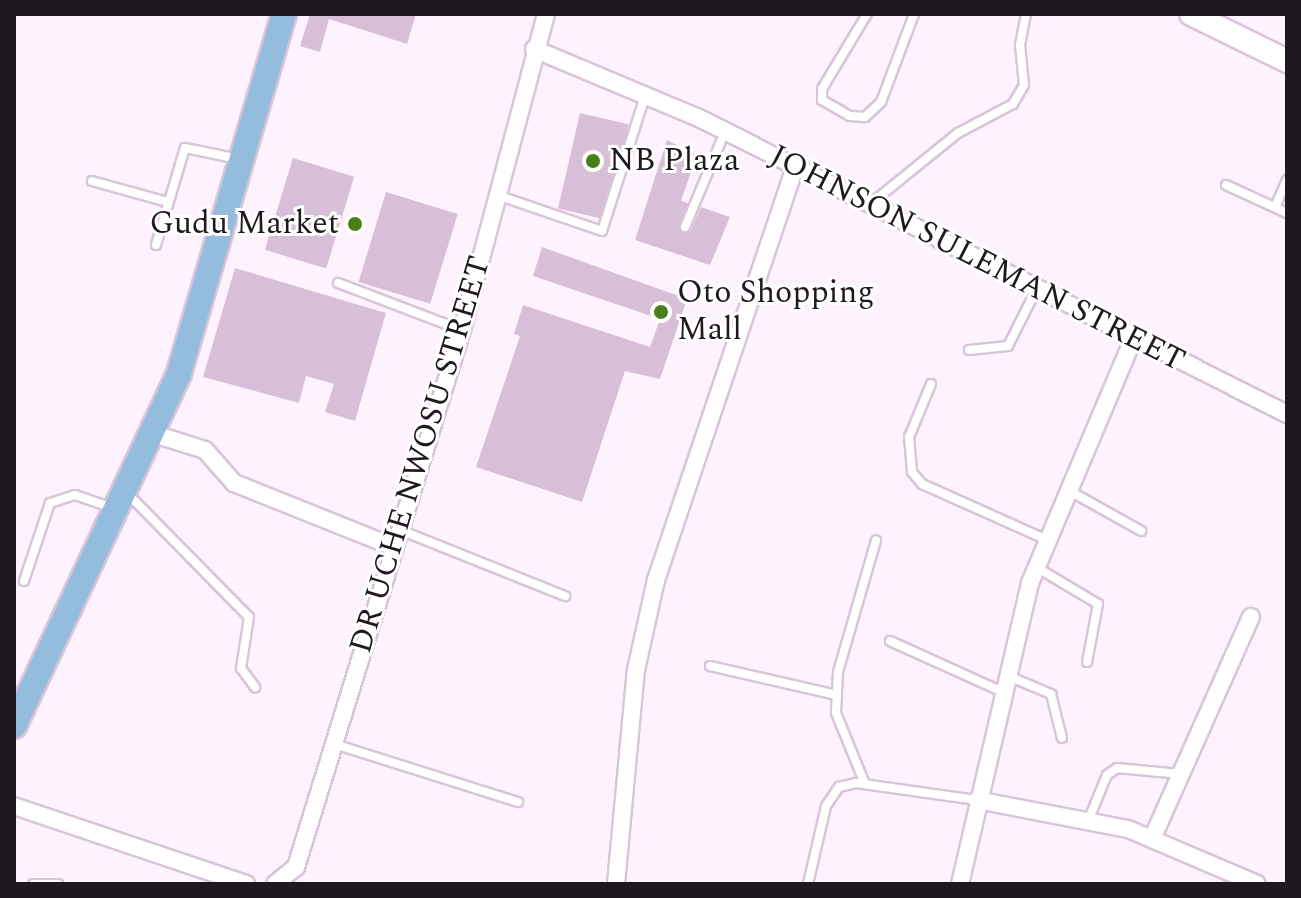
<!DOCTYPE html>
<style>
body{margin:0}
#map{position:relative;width:1301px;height:898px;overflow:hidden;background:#fff2ff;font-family:Spectral,serif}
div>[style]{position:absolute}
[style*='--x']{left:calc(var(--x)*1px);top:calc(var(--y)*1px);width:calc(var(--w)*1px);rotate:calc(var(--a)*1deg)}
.building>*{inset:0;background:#d7c0d7;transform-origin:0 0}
.roads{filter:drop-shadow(2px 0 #d9c5d9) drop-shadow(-2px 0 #d9c5d9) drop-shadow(0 2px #d9c5d9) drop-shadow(0 -2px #d9c5d9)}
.service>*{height:8px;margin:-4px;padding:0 4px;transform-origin:4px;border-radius:4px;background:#fff}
.minor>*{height:16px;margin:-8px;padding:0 8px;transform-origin:8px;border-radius:8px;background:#fff}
.secondary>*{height:22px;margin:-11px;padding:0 11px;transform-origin:11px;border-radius:11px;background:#fff}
.primary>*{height:24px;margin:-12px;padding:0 12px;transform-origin:12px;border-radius:12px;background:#94bcdc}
.dots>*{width:22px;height:22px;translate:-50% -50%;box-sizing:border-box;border:4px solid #fff;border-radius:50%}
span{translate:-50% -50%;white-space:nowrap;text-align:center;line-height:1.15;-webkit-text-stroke:6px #fff;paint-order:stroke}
.poi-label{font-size:32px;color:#1f181f}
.left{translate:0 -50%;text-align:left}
.right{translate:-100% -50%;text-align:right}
.street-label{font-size:32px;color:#1f181f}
.frame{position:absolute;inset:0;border:16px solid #1f181f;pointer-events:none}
</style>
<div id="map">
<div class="building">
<div style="clip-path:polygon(310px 14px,416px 14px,407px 44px,329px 19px,320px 52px,300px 46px)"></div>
<div style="left:580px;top:113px;width:50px;height:98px;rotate:13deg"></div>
<div style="clip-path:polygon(667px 140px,697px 155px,681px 201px,688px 203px,680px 232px,690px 232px,701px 207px,730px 217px,710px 265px,635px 240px)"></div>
<div style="left:293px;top:158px;width:64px;height:96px;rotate:17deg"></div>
<div style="left:386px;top:192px;width:75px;height:94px;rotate:17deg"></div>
<div style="clip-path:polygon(542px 247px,687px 299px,660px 379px,625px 371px,582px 502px,476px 467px,520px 336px,514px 334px,523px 305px,650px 347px,660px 319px,533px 276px)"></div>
<div style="clip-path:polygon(235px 268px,386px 313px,355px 421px,325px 412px,334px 384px,306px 376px,299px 403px,203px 377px)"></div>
</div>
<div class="roads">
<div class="service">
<div style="--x:867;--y:14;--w:87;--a:121"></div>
<div style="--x:822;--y:89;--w:11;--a:90"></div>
<div style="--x:822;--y:100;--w:32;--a:30"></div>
<div style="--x:850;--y:116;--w:15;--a:4"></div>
<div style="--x:865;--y:117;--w:22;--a:-43"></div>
<div style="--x:881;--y:102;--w:94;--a:-69.4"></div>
<div style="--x:92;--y:181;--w:78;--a:15.6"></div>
<div style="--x:1226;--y:185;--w:67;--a:24.7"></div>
<div style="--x:497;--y:195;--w:111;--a:18.9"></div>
<div style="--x:602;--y:231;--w:142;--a:-72.3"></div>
<div style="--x:869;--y:205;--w:114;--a:-39"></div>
<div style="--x:958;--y:133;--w:62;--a:-27.8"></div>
<div style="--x:1013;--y:104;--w:22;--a:-60"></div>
<div style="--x:1024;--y:85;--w:40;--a:-95.7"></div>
<div style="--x:1020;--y:45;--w:32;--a:-79"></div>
<div style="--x:1275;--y:207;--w:30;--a:-66"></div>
<div style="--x:685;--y:227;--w:103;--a:-67.2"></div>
<div style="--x:156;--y:245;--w:101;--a:-73.4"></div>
<div style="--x:185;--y:148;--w:55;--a:11.5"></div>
<div style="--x:338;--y:283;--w:133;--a:20.8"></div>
<div style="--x:969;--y:350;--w:39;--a:-6"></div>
<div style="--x:1008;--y:346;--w:63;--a:-63.4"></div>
<div style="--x:931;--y:384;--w:57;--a:112.5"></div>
<div style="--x:909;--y:437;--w:35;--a:85"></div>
<div style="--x:912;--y:472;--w:16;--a:50"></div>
<div style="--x:922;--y:484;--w:135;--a:24.1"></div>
<div style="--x:1068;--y:490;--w:84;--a:29.3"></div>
<div style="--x:127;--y:493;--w:174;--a:45.5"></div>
<div style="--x:249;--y:617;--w:52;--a:98.9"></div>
<div style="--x:241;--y:668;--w:24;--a:54"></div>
<div style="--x:400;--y:530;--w:178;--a:21.8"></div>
<div style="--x:1036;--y:567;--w:72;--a:30.8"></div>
<div style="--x:1098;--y:604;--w:59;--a:100.7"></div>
<div style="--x:24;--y:581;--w:82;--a:-71.6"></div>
<div style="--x:50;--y:503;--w:26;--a:-18"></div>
<div style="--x:75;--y:495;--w:40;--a:18.9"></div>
<div style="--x:890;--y:641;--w:124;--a:24.3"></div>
<div style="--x:710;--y:666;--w:130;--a:12.9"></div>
<div style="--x:1008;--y:676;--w:47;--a:22.7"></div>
<div style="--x:1051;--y:694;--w:45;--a:76"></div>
<div style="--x:334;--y:744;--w:193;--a:17.5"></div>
<div style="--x:865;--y:784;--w:77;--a:-112.2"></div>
<div style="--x:836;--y:713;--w:41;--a:-87.2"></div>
<div style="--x:838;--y:672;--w:137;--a:-73.9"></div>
<div style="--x:1088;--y:821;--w:50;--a:-67.6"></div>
<div style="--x:1107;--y:775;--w:12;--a:-35"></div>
<div style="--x:1117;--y:768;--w:64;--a:5.4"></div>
<div style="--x:33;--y:884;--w:25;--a:0"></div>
<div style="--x:808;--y:884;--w:80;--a:-77"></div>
<div style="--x:826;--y:806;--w:23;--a:-56"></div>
<div style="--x:839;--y:787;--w:17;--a:-13"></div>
<div style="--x:856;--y:783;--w:122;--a:8"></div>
</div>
<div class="minor">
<div style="--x:534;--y:49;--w:179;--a:22.7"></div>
<div style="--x:699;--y:118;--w:658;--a:26.72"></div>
<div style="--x:151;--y:433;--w:57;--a:17.5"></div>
<div style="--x:205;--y:450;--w:44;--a:48.7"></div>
<div style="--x:234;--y:483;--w:172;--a:21.8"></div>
<div style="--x:977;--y:800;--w:154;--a:10.9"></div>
<div style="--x:1128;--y:829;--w:140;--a:23.1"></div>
<div style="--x:14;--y:806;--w:245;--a:18.6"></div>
<div style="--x:1152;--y:839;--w:243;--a:-66"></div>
<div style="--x:275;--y:884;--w:27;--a:-39"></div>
<div style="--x:296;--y:867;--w:562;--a:-72.82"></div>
<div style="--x:462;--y:330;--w:327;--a:-75.1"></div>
<div style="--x:616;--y:884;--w:215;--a:-84.7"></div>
<div style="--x:636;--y:670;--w:92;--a:-77.5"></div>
<div style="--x:656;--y:580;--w:436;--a:-71.4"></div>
<div style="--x:960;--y:884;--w:309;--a:-76.9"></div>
<div style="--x:1030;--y:583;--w:265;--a:-67.1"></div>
</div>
<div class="secondary">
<div style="--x:1191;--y:14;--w:107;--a:26.1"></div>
</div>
<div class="primary">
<div style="--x:14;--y:726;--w:390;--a:-64.9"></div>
<div style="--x:179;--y:373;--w:374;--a:-73.7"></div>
</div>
</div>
<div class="dots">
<div style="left:593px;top:161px;background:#478019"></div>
<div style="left:355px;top:224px;background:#478019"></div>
<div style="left:661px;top:312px;background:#478019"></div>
</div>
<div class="poi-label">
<span class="left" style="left:609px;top:161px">NB Plaza</span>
<span class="right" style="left:339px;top:224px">Gudu Market</span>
<span class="left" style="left:677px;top:312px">Oto Shopping<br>Mall</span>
</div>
<div class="street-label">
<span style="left:977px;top:259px;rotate:27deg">JOHNSON SULEMAN STREET</span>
<span style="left:421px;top:455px;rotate:-73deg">DR UCHE NWOSU STREET</span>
</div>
<div class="frame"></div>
</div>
